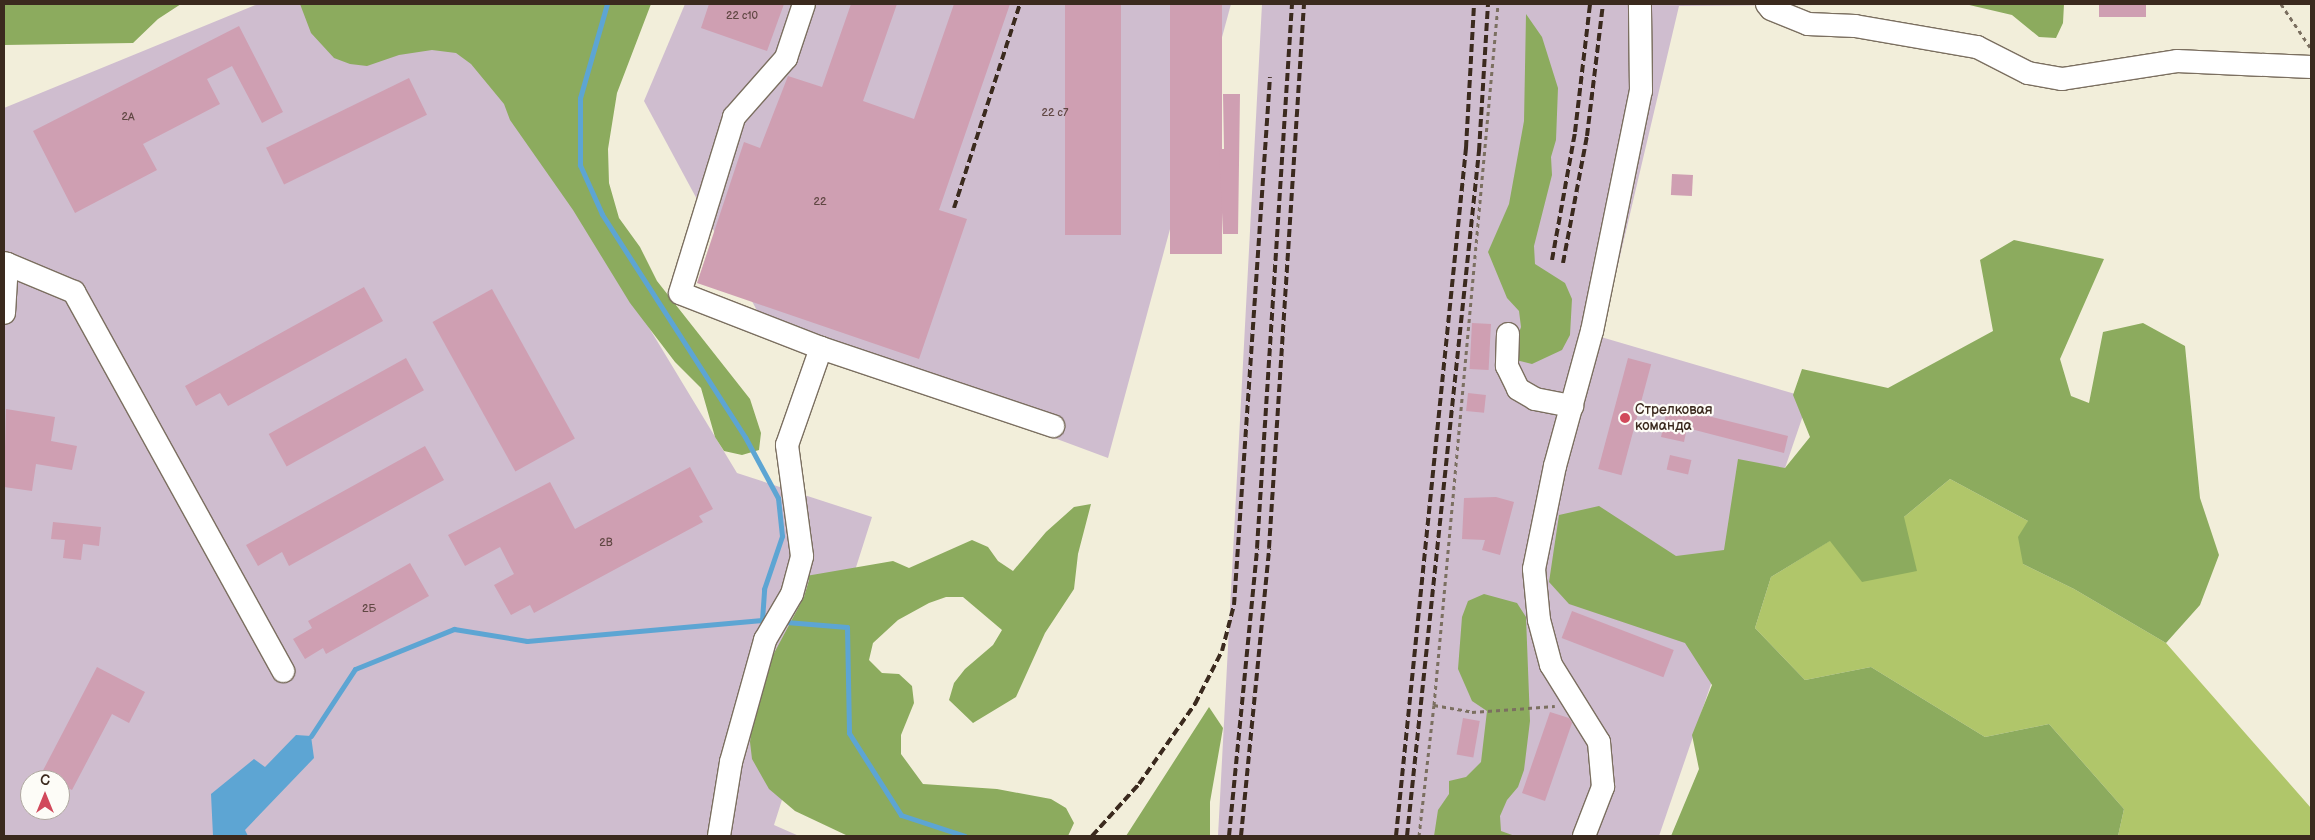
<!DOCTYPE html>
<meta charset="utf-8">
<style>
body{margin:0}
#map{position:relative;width:2315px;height:840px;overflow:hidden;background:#f2eeda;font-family:"Balsamiq Sans",sans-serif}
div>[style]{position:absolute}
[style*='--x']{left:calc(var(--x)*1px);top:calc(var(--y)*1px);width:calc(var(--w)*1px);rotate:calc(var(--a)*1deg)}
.industrial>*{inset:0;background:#cfbdcf}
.green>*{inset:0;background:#b0c66a}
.forest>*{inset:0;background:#8cab5e}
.water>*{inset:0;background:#5da5d3}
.stream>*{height:5px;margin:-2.5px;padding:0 2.5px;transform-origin:2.5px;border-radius:2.5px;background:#5da5d3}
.building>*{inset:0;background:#cf9fb2;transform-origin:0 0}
.path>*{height:3px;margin-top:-1.5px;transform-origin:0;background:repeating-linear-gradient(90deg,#7b6f60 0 4px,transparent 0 8px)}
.roads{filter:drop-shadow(1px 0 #7b6f60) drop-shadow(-1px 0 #7b6f60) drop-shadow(0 1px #7b6f60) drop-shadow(0 -1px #7b6f60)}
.minor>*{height:22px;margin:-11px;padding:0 11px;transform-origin:11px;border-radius:11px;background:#fff}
.rail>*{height:4px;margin-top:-2px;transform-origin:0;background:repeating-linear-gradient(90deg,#3b2a1e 0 8px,transparent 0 12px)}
.dots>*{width:14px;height:14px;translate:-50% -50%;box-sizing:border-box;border:2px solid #fdfcf7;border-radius:50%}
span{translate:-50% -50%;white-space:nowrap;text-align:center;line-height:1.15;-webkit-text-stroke:4.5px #fdfcf7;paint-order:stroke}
.number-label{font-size:11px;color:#604743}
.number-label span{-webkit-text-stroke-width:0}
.poi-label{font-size:14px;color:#3b2a1e}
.left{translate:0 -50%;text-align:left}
.frame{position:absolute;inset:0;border:5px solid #3b2a1e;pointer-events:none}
.north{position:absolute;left:20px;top:770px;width:50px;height:50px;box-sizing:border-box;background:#fdfcf7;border:1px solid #afa8a0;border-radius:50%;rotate:0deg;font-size:14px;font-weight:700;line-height:20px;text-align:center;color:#3b2a1e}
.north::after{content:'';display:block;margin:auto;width:18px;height:22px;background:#d1495b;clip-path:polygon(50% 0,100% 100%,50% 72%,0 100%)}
</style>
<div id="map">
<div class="industrial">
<div style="clip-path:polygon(evenodd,258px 4px,453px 4px,737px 473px,872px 517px,774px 825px,799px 836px,4px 836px,4px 108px,258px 4px,30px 780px,60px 780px,60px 810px,30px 810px,30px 780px)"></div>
<div style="clip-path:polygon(685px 4px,1231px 4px,1108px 458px,768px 331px,644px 101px)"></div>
<div style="clip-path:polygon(1262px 4px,1968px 4px,1679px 6px,1601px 337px,1809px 398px,1659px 836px,1218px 836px)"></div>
</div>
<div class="green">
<div style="clip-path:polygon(1950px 479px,2028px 521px,2023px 564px,2074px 589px,2166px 643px,2311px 808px,2311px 836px,2118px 836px,2124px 809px,2049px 724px,1985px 737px,1871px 667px,1805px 680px,1755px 628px,1771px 577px,1831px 540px,1904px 517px)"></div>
</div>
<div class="forest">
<div style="clip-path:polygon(4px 4px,181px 4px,158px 19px,133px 43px,4px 45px)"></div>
<div style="clip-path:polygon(300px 4px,651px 4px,617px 93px,608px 149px,609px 183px,619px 218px,640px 247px,657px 281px,750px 399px,761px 433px,759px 450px,742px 455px,724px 451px,715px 437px,701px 388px,675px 362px,630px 303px,573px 210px,510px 120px,504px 104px,471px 64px,456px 53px,432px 50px,399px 55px,367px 66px,350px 64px,334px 58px,311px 33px)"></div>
<div style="clip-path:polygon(1965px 4px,2064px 4px,2063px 23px,2056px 38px,2039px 37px,2012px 15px)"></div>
<div style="clip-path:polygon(1526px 14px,1542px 37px,1558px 88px,1556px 140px,1551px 157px,1552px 175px,1534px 246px,1535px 264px,1565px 283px,1572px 299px,1570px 335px,1562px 350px,1532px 364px,1516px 360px,1515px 344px,1521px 327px,1519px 311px,1507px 298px,1488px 252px,1509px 204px,1524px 121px)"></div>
<div style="clip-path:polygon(2014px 240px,2104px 259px,2060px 359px,2071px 396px,2089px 403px,2103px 332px,2143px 323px,2185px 346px,2200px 498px,2219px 555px,2200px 605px,2166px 643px,2074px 589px,2023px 564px,2018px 537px,2028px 521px,1950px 479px,1904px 517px,1917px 571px,1862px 582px,1830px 541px,1771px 577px,1755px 628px,1805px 680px,1871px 667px,1985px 737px,2049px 724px,2124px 809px,2118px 836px,1671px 836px,1699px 769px,1692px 735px,1712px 685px,1685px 643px,1569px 604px,1549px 582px,1559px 515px,1599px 506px,1676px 556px,1724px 550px,1738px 459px,1785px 468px,1810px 437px,1793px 395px,1802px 369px,1888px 388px,1993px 331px,1980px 260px)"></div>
<div style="clip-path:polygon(1091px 504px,1078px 554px,1074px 589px,1045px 633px,1016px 697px,973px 723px,949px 700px,954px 683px,965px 669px,993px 645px,1002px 630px,963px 597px,946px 597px,929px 603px,898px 620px,873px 643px,869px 660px,882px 673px,899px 674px,912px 686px,914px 703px,901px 735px,901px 754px,923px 784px,997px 789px,1051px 799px,1066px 808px,1074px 823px,1068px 836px,848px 836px,795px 811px,769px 789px,752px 759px,750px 742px,752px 725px,772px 657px,804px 597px,809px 580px,806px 576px,893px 561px,909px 568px,972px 540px,988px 547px,998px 561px,1013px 571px,1046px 532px,1074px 507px)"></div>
<div style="clip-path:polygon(1484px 594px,1517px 603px,1526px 617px,1530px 721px,1524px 770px,1518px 787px,1507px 800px,1500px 816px,1501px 831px,1515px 836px,1434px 836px,1438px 810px,1449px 794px,1449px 781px,1466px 777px,1481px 762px,1487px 711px,1472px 701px,1458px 669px,1462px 617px,1468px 601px)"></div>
<div style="clip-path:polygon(1209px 707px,1223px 728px,1210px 802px,1210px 836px,1126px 836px)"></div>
</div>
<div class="water">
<div style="clip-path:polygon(296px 735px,311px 736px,314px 758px,245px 830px,248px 836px,213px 836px,211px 794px,254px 759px,265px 767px)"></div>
</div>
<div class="stream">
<div style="--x:786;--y:622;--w:61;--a:4.7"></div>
<div style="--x:847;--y:627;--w:106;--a:88.9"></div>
<div style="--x:849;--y:733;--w:97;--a:57.6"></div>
<div style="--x:901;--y:815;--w:67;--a:18.2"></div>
<div style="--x:311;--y:736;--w:80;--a:-56.7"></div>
<div style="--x:355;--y:669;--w:107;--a:-22"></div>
<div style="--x:454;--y:629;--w:74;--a:9.3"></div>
<div style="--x:527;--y:641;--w:236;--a:-5.1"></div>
<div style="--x:762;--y:620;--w:31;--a:-86"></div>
<div style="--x:764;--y:589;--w:56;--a:-71.2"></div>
<div style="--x:782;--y:536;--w:38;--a:-96"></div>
<div style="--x:778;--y:498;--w:69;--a:-118.4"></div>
<div style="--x:745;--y:437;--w:265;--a:-122.7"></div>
<div style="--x:602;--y:214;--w:54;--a:-114.2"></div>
<div style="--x:580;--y:165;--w:67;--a:-90"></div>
<div style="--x:580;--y:98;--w:98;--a:-74"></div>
</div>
<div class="building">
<div style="clip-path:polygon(709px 4px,784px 4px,767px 51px,701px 28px)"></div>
<div style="clip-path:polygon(851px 4px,897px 4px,863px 101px,914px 119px,954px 4px,1010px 4px,939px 210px,967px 219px,919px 359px,697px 283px,744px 142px,760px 148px,788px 76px,822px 87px)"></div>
<div style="left:1065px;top:4px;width:56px;height:231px"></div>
<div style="left:1170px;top:4px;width:52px;height:250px"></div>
<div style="left:2146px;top:4px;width:13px;height:47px;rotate:90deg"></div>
<div style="clip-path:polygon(239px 26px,283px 112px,262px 123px,232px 66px,207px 79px,220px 104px,143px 144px,157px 170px,75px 213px,33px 131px)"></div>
<div style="left:409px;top:78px;width:41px;height:159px;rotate:64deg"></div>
<div style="clip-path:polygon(1223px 94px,1240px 94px,1238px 234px,1223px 234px,1219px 149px,1224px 149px)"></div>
<div style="left:1672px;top:174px;width:21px;height:21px;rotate:3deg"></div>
<div style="clip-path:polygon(364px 287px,383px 321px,228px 406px,220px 393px,196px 406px,185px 386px)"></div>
<div style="left:492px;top:289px;width:171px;height:68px;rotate:61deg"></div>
<div style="left:1472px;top:323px;width:19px;height:46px;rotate:3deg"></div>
<div style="left:406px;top:358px;width:37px;height:157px;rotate:61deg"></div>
<div style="left:1628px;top:358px;width:24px;height:115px;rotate:15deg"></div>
<div style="left:1468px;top:393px;width:18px;height:18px;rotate:6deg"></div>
<div style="clip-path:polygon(1668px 406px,1788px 436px,1784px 453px,1687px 428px,1684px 442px,1661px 437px)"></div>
<div style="clip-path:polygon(6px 409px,55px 417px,51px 441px,77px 446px,72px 470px,36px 464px,32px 491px,4px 487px)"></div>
<div style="clip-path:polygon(425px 446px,444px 480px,289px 566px,282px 552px,258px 566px,246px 545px)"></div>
<div style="left:1670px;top:455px;width:22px;height:15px;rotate:13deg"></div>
<div style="clip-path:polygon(690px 467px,713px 509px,699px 516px,703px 522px,534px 613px,530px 605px,511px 615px,494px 585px,514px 574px,500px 547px,465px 566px,448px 535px,550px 482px,575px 529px)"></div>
<div style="clip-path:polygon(1496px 497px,1514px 502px,1500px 555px,1482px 550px,1485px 540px,1462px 539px,1464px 498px)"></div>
<div style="clip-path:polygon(53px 522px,101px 527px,99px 546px,83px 544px,81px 560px,63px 558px,65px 540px,51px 539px)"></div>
<div style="clip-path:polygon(410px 563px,429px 596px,326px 654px,323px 648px,305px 659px,293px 639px,312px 628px,308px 621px)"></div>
<div style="left:1572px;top:611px;width:109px;height:29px;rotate:21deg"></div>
<div style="clip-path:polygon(97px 667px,145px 692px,129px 723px,112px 714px,72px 790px,60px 784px,60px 780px,38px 780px)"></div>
<div style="clip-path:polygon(1550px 712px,1569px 718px,1572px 723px,1545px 801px,1522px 793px)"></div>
<div style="left:1463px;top:718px;width:17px;height:37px;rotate:10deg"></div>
</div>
<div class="path">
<div style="--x:2281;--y:4;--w:52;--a:56"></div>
<div style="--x:1434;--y:705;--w:39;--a:10"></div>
<div style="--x:1472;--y:712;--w:83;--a:-4.1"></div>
<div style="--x:1419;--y:836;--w:132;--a:-83.5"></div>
<div style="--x:1434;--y:705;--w:704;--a:-84.78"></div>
</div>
<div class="roads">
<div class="minor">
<div style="--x:1767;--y:4;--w:6;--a:51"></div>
<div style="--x:1771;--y:9;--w:40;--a:22"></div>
<div style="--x:1808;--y:24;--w:47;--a:2.4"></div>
<div style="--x:1855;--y:26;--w:124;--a:9.8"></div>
<div style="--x:1977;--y:47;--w:57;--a:27"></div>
<div style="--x:2028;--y:73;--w:35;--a:10"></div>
<div style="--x:2062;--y:79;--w:116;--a:-8.9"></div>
<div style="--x:2177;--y:61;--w:134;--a:2.6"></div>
<div style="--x:4;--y:263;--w:3;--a:18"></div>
<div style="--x:7;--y:264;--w:49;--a:93.5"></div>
<div style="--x:7;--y:264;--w:73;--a:22.7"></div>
<div style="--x:74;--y:292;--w:433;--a:61.1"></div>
<div style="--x:1508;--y:334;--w:32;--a:92"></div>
<div style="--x:1507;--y:366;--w:25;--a:64"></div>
<div style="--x:1518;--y:389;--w:20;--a:30"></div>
<div style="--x:1535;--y:399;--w:38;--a:11"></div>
<div style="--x:821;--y:348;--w:245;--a:18.6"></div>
<div style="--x:719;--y:836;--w:75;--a:-80.8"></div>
<div style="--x:731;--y:762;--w:127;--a:-74.4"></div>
<div style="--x:765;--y:640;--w:53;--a:-59.6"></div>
<div style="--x:792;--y:594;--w:39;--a:-75"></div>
<div style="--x:802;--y:556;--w:112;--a:-97.7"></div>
<div style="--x:787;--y:445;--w:103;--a:-70.7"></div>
<div style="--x:821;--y:348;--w:151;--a:-158.7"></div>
<div style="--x:680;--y:293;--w:184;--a:-72.9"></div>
<div style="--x:734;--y:117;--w:79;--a:-48.6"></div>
<div style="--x:786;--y:58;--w:57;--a:-71.6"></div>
<div style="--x:1584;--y:836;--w:53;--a:-68.8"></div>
<div style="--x:1603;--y:787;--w:45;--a:-95.1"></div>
<div style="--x:1599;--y:742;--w:91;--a:-121.9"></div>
<div style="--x:1551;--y:665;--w:47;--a:-104.9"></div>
<div style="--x:1539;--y:620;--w:51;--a:-95.6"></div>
<div style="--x:1534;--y:569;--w:105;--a:-78.5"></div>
<div style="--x:1555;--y:466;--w:140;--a:-74.7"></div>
<div style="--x:1592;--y:331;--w:245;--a:-78.5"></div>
<div style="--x:1641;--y:91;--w:87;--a:-90.7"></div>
</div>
</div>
<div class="rail">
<div style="--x:954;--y:208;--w:214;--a:-72.1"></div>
<div style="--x:1552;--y:260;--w:130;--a:-79.8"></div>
<div style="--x:1575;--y:132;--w:129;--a:-83.3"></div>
<div style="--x:1563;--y:263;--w:129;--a:-79.3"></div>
<div style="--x:1587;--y:136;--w:133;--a:-83.1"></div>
<div style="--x:1092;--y:836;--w:70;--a:-47.9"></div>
<div style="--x:1139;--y:784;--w:98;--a:-55"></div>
<div style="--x:1195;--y:704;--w:59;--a:-63"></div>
<div style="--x:1222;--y:651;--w:48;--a:-75.4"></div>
<div style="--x:1234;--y:605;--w:529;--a:-86.1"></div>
<div style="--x:1229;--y:836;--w:289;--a:-84.4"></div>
<div style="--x:1257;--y:548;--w:545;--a:-86.32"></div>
<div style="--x:1241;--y:836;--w:289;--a:-84.4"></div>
<div style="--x:1269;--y:548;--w:545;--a:-86.32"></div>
<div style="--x:1396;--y:836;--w:692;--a:-84.19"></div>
<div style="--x:1466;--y:148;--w:144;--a:-86.8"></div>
<div style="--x:1407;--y:836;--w:689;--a:-84"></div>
<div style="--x:1479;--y:151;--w:147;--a:-86.5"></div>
</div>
<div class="dots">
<div style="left:1625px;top:418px;background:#d1495b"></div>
</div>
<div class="number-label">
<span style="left:742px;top:16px">22 с10</span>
<span style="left:1055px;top:113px">22 с7</span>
<span style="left:128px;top:117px">2А</span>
<span style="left:820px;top:202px">22</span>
<span style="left:606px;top:543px">2В</span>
<span style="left:369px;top:609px">2Б</span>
</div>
<div class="poi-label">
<span class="left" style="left:1635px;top:418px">Стрелковая<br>команда</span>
</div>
<div class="frame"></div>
<div class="north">С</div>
</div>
